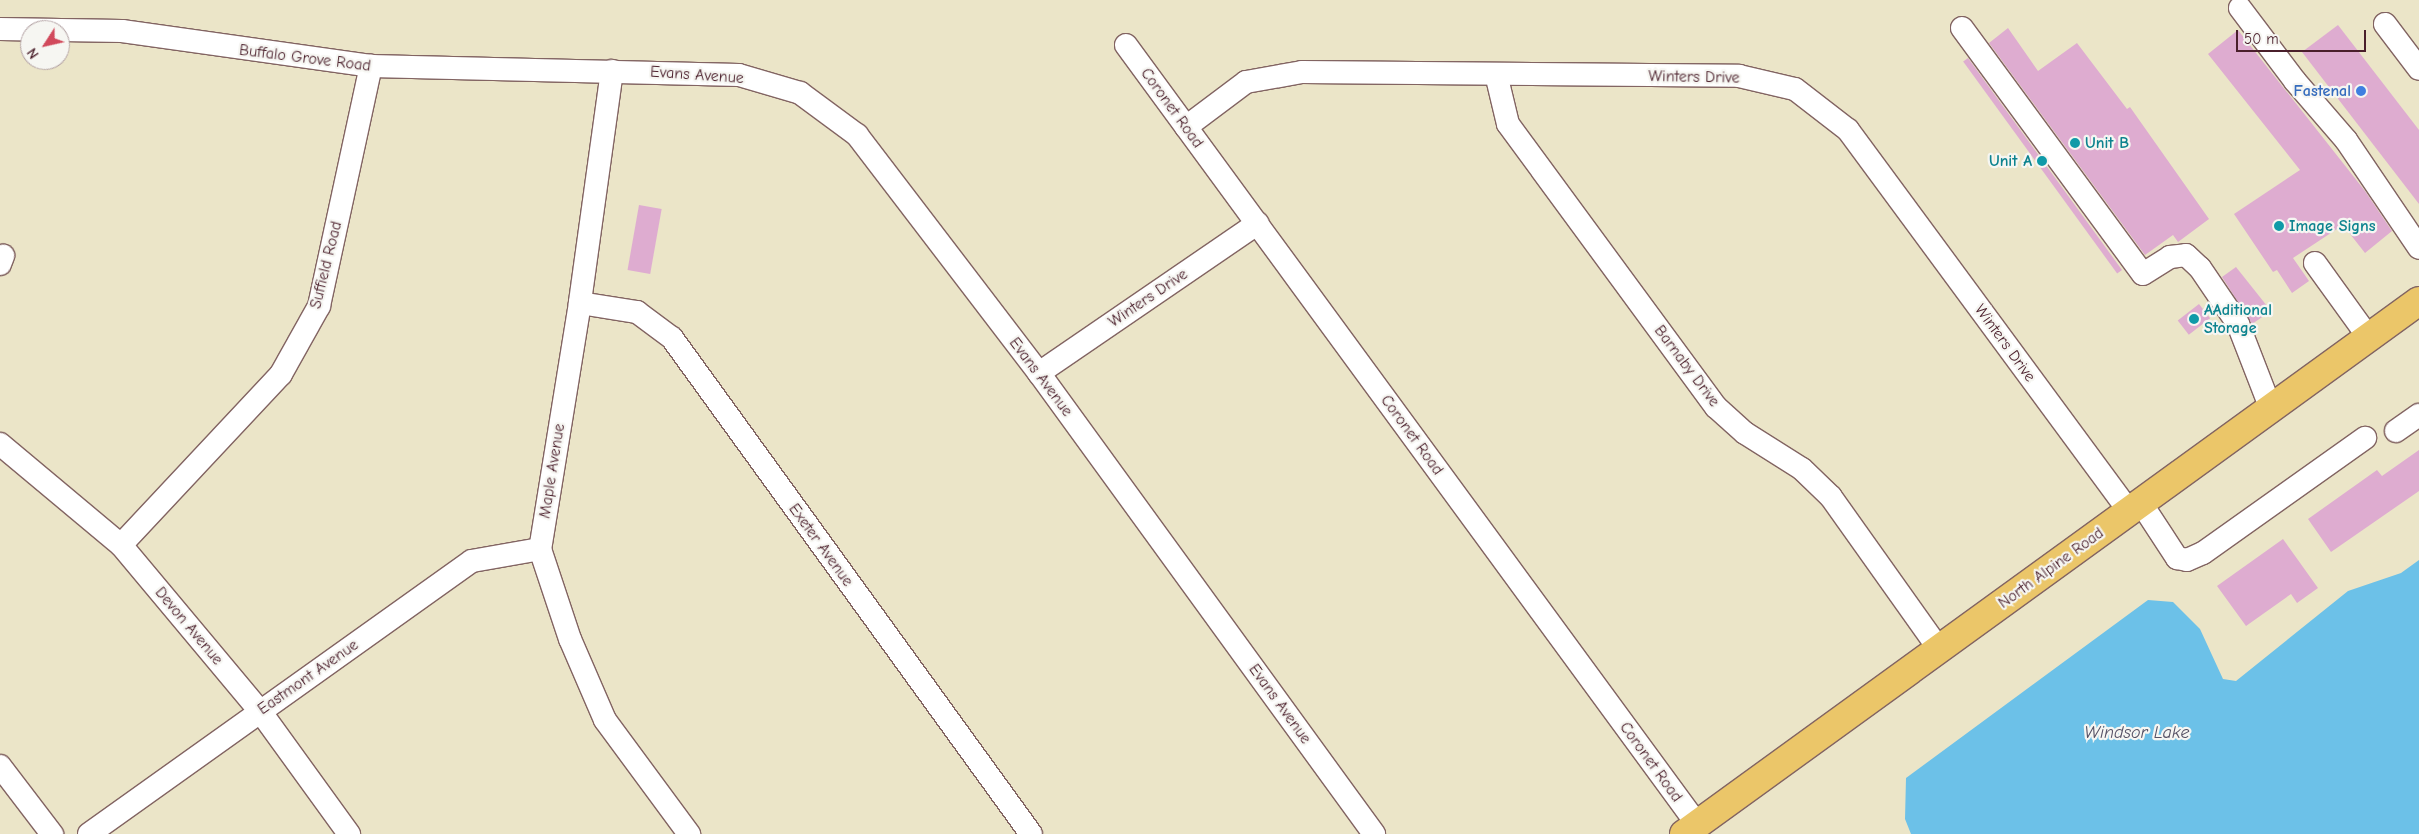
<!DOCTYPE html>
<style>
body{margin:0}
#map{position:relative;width:2419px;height:834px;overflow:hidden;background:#ebe5c8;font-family:"Comic Neue",sans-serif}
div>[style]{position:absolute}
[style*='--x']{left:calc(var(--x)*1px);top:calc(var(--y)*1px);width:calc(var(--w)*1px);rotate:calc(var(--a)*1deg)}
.water>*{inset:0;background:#6cc1e8}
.building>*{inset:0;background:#deacd0;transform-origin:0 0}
.roads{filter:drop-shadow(1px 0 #826462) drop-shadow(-1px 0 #826462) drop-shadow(0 1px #826462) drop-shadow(0 -1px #826462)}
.minor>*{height:22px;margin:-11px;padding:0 11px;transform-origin:11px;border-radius:11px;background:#fff}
.major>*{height:28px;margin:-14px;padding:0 14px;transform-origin:14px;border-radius:14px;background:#ebc669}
.dots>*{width:14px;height:14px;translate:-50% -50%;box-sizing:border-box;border:2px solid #f6f6f2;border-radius:50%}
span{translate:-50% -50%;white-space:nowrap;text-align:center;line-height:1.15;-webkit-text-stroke:4.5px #f6f6f2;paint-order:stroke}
.street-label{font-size:16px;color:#4a1f2b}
.shop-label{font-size:16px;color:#366cbe;font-weight:700}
.right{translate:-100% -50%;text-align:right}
.culture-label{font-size:16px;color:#0d838f;font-weight:700}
.left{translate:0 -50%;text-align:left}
.water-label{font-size:18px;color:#545064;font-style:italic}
.north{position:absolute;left:20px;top:20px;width:50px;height:50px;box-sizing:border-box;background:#f6f6f2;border:1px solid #b1a0a2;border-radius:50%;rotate:235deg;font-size:14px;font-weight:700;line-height:20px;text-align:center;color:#4a1f2b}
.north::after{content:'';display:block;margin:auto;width:18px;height:22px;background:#d1495b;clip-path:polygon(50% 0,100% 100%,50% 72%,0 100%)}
.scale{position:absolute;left:2236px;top:30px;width:130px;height:22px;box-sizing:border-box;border:2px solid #4a1f2b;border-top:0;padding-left:6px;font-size:15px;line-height:18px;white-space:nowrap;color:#4a1f2b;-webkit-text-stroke:4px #f6f6f2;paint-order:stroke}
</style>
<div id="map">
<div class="water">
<div style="clip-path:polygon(2419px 560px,2419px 834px,1911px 834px,1905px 819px,1906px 778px,2148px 600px,2173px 602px,2200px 629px,2223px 679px,2236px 681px,2348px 591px,2401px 573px)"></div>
</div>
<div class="building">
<div style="clip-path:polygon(2338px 25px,2419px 130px,2419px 204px,2302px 52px)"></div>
<div style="clip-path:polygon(2008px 28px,2038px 71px,2077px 43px,2127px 109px,2130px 107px,2209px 219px,2178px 242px,2173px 235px,2145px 255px,1989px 43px)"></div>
<div style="clip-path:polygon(2238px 30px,2365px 191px,2392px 231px,2365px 253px,2343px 225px,2293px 258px,2309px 281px,2292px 293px,2277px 270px,2273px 272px,2234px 214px,2300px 170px,2208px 54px)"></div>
<div style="left:1968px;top:58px;width:262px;height:6px;rotate:54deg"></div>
<div style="left:639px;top:205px;width:23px;height:66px;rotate:10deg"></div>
<div style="clip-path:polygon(2236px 267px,2271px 311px,2252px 324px,2222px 277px)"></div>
<div style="left:2199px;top:304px;width:18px;height:27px;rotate:52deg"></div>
<div style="clip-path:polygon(2419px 450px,2419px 491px,2331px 552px,2308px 519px,2377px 470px,2382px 476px)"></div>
<div style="clip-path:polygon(2283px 539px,2318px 588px,2297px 603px,2291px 594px,2246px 626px,2217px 586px)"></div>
</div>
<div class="roads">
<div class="minor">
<div style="--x:2240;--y:8;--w:91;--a:53"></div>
<div style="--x:2295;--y:81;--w:78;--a:49.2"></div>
<div style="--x:2346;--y:140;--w:130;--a:55.9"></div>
<div style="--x:2385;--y:24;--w:56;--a:52.9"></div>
<div style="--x:1962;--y:28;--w:305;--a:53.7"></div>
<div style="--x:2143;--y:274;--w:32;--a:-32"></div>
<div style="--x:2170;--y:257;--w:16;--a:-7"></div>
<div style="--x:2186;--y:255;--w:19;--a:43"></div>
<div style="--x:2200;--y:268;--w:68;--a:55.8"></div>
<div style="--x:2238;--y:324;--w:91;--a:68.8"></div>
<div style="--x:0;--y:29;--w:122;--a:0.9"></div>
<div style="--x:122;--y:31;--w:251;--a:8"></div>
<div style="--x:371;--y:66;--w:368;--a:1.4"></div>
<div style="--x:739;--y:75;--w:64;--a:16.4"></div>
<div style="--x:800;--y:93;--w:71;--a:36.4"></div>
<div style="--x:857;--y:135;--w:300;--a:52.6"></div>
<div style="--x:1039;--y:373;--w:570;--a:53.99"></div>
<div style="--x:1126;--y:45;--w:966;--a:53.76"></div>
<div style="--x:612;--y:71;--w:234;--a:97.9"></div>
<div style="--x:580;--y:303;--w:249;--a:99.2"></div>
<div style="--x:540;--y:549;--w:95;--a:71.6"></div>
<div style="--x:570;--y:639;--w:88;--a:66.6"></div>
<div style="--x:605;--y:720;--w:142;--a:53.6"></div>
<div style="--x:1496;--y:74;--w:51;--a:76.5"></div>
<div style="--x:1508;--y:124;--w:351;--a:53.7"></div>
<div style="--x:1716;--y:407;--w:39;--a:42"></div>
<div style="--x:1745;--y:433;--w:67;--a:32.3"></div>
<div style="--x:1802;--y:469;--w:40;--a:44"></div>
<div style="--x:1831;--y:497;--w:186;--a:54.6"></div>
<div style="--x:1186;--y:127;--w:75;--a:-36.9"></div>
<div style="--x:1246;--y:82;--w:57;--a:-10.1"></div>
<div style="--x:1302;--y:72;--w:437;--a:0.5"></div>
<div style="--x:1739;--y:76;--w:57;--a:13.1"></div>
<div style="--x:1795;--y:89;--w:67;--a:37.7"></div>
<div style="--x:1848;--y:130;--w:473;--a:53.6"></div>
<div style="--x:2315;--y:263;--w:92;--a:54.2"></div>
<div style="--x:0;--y:264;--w:9;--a:-69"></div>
<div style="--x:580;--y:303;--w:58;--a:9"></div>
<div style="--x:637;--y:312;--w:44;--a:36.6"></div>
<div style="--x:672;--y:338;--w:612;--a:54.1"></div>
<div style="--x:1039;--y:373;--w:265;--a:-34.4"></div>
<div style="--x:2396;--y:431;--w:28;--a:-35"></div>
<div style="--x:0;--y:444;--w:158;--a:39.9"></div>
<div style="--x:121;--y:545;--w:217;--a:50.1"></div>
<div style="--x:260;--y:711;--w:152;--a:54.1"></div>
<div style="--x:2141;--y:503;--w:66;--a:56.8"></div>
<div style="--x:2177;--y:558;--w:10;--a:11"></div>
<div style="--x:2187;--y:560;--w:17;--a:-24"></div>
<div style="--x:2203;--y:553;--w:199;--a:-35.4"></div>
<div style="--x:121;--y:545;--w:234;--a:-46.9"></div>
<div style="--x:281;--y:374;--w:78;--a:-60.8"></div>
<div style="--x:319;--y:306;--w:246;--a:-77.8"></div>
<div style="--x:0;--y:766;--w:86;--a:52.6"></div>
<div style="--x:89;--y:834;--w:470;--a:-35.5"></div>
<div style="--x:472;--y:561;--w:69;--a:-10"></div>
</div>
<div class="major">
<div style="--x:1684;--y:834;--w:908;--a:-35.95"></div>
</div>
</div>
<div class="dots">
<div style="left:2361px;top:91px;background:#3f7fe0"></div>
<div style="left:2075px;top:143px;background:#0f9aa8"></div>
<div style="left:2042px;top:161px;background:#0f9aa8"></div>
<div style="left:2279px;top:226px;background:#0f9aa8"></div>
<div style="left:2194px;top:319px;background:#0f9aa8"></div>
</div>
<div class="street-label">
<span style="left:305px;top:58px;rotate:7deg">Buffalo Grove Road</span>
<span style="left:697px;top:75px;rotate:4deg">Evans Avenue</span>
<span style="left:1694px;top:77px;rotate:1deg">Winters Drive</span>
<span style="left:1172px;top:108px;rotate:54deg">Coronet Road</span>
<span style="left:326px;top:265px;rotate:-76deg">Suffield Road</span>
<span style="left:1148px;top:298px;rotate:-34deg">Winters Drive</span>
<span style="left:2005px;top:343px;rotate:54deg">Winters Drive</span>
<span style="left:1687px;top:366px;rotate:53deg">Barnaby Drive</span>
<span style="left:1041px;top:377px;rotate:53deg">Evans Avenue</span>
<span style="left:1412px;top:435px;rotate:54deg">Coronet Road</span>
<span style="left:552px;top:471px;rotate:-81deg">Maple Avenue</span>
<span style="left:821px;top:545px;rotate:54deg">Exeter Avenue</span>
<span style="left:2051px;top:568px;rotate:-36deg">North Alpine Road</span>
<span style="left:189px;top:626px;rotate:50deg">Devon Avenue</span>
<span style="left:308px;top:677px;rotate:-35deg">Eastmont Avenue</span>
<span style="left:1280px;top:704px;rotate:54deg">Evans Avenue</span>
<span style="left:1651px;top:762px;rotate:54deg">Coronet Road</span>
</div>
<div class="shop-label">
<span class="right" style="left:2351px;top:91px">Fastenal</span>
</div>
<div class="culture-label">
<span class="left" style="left:2085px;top:143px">Unit B</span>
<span class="right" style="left:2032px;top:161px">Unit A</span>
<span class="left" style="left:2289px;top:226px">Image Signs</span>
<span class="left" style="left:2204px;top:319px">AAditional<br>Storage</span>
</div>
<div class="water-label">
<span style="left:2137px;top:733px">Windsor Lake</span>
</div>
<div class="north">N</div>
<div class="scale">50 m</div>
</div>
